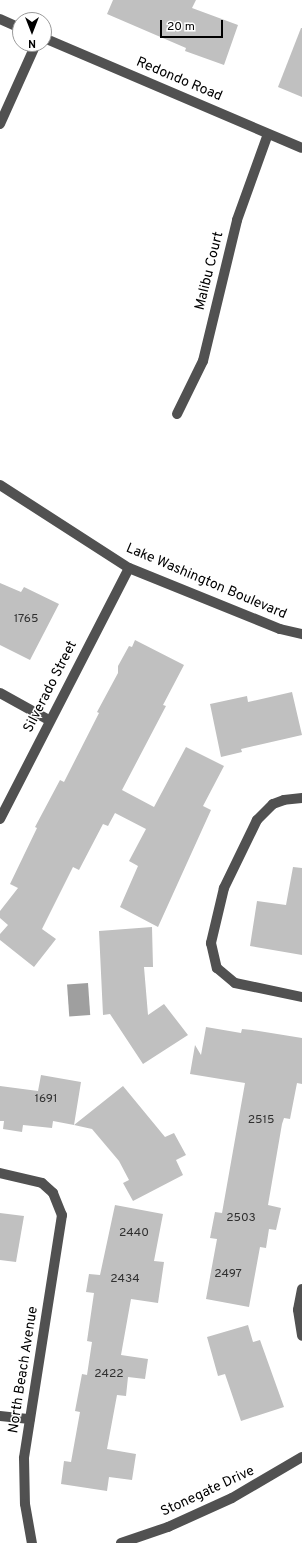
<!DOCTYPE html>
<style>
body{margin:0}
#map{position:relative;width:302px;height:1543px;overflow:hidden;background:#fff;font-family:Overpass,sans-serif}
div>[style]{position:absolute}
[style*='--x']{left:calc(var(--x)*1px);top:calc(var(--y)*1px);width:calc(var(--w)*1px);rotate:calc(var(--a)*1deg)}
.water>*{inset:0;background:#9f9f9f;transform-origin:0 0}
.building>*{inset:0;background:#c0c0c0}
.minor>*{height:10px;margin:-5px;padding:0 5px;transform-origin:5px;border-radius:5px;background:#515151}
span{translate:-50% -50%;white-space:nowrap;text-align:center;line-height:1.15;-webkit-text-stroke:3px #fff;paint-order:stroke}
.number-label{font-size:12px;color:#303030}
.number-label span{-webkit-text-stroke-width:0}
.street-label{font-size:14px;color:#000}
.north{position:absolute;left:12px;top:12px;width:40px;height:40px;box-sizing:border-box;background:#fff;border:1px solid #999;border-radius:50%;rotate:180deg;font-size:11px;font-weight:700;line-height:16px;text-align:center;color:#000}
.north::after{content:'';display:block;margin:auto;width:14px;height:18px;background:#000;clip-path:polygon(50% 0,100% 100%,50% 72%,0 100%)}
.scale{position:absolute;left:160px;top:20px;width:63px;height:18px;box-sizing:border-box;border:2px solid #000;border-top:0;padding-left:5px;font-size:12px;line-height:14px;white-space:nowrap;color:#000;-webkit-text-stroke:3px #fff;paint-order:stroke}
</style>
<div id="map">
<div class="water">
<div style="left:88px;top:983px;width:32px;height:21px;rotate:86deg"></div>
</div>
<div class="building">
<div style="clip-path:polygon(113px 0,196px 0,192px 8px,238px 25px,224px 65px,185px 51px,186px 48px,107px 14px)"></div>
<div style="clip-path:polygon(301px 28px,302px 28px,302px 97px,278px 87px)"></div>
<div style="clip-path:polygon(0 583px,21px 592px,24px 587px,59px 604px,30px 660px,0 645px)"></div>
<div style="clip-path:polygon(135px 640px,184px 665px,163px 705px,166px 706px,122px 790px,154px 807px,186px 747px,224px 766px,203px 806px,211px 810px,158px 927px,120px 907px,138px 866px,129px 861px,146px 829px,115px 813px,108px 826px,103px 824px,79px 870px,73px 867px,42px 929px,56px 939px,34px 967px,0 940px,0 934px,8px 925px,0 918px,0 911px,18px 888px,10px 884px,37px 828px,35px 827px,60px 780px,64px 782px,99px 713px,97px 712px,118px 673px,118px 666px,129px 646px,132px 647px)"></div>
<div style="clip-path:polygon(292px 692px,302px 735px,241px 749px,242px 752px,221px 757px,210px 704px,247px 696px,248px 702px)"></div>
<div style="clip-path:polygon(293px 867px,302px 868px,302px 955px,250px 946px,257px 901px,286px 905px)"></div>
<div style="clip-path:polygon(152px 927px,153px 967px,144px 967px,148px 1015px,164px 1004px,188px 1035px,143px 1064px,110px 1014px,103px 1015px,99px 931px)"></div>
<div style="clip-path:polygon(206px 1027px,241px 1033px,242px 1029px,252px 1030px,302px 1038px,302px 1084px,297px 1083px,290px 1119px,284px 1118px,282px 1124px,268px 1205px,281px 1208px,276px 1230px,269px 1229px,266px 1248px,260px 1247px,249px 1307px,206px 1299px,217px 1239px,210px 1238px,215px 1212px,222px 1213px,245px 1083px,190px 1074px,195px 1045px,201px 1055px)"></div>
<div style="clip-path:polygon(41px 1075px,81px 1082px,74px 1125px,53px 1121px,52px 1128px,23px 1125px,22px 1132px,3px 1129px,4px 1121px,0 1121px,0 1086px,38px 1091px)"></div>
<div style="clip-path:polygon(123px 1086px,165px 1137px,174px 1133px,186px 1155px,176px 1160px,183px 1175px,133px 1201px,123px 1183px,129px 1180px,119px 1161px,92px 1129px,74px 1125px)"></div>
<div style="clip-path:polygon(115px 1205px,163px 1214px,154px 1261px,164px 1262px,158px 1303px,131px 1299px,121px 1355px,148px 1359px,145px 1379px,128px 1377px,126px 1396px,117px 1395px,107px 1449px,136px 1454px,132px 1480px,109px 1477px,107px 1491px,61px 1484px,64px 1461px,71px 1462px,80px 1412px,75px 1411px,82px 1374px,87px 1375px,92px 1342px,87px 1341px,94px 1293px,86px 1292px,89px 1274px,100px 1275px)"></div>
<div style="clip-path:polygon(0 1213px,24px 1216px,16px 1262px,0 1260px)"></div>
<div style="clip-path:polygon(248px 1325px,253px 1342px,260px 1340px,284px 1407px,241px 1421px,225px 1374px,218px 1376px,207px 1337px)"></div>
</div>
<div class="minor">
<div style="--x:0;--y:19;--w:22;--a:24"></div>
<div style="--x:44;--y:38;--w:280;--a:23.1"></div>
<div style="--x:0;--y:124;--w:88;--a:-65.8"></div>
<div style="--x:177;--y:414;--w:59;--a:-63.9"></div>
<div style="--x:203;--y:361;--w:145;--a:-76.4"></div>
<div style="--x:237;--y:220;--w:91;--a:-70.2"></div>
<div style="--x:0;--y:485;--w:153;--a:32.8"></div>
<div style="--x:129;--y:568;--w:163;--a:22"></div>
<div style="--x:280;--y:629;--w:23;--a:13"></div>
<div style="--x:0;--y:693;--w:56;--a:28.9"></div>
<div style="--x:302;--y:798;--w:18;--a:174"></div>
<div style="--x:284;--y:800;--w:12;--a:160"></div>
<div style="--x:273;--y:804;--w:23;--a:135"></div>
<div style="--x:257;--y:820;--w:76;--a:115.9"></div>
<div style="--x:224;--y:888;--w:57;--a:103.3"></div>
<div style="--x:211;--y:943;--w:26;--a:77"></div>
<div style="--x:217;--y:968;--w:23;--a:40"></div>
<div style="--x:235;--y:983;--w:68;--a:11.8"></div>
<div style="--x:0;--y:819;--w:282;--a:-62.8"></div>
<div style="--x:0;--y:1173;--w:43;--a:13.4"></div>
<div style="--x:42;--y:1183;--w:15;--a:42"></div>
<div style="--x:53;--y:1193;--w:24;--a:68"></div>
<div style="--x:62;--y:1215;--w:246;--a:98.9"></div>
<div style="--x:24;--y:1458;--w:46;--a:88.8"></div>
<div style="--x:25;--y:1504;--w:40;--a:80"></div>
<div style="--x:302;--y:1289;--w:21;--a:101"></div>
<div style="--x:298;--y:1310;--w:26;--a:81"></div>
<div style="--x:0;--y:1416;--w:30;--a:6"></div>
<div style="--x:121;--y:1543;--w:50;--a:-18.8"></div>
<div style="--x:168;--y:1527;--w:70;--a:-24.4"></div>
<div style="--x:232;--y:1498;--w:81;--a:-30.4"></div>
</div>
<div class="number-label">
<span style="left:26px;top:620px">1765</span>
<span style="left:46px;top:1100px">1691</span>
<span style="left:261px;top:1121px">2515</span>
<span style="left:241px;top:1219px">2503</span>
<span style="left:134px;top:1234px">2440</span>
<span style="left:228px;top:1275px">2497</span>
<span style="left:125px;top:1280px">2434</span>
<span style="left:109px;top:1375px">2422</span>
</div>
<div class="street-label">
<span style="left:179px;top:80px;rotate:23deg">Redondo Road</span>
<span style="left:210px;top:271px;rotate:-76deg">Malibu Court</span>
<span style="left:206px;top:582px;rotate:23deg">Lake Washington Boulevard</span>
<span style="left:51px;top:687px;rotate:-63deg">Silverado Street</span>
<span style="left:24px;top:1370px;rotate:-81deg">North Beach Avenue</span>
<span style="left:208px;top:1492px;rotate:-25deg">Stonegate Drive</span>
</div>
<div class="north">N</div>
<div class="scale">20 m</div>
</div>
